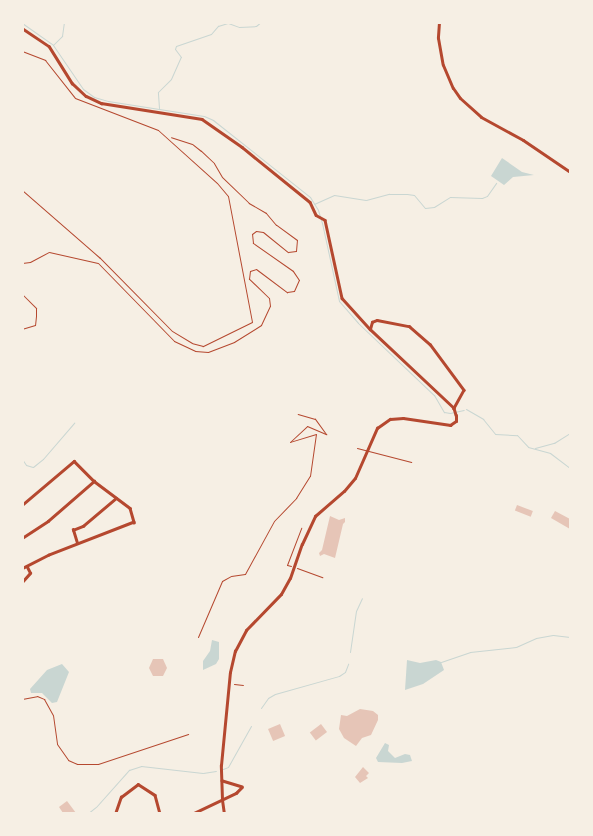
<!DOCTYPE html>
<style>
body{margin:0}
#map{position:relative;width:593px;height:836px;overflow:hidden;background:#f6efe4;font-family:Quicksand,sans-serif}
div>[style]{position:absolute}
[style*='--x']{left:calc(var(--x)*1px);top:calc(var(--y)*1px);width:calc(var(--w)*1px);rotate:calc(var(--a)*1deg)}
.water>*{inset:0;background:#c9d6d2}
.stream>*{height:1px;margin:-0.5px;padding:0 0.5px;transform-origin:0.5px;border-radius:0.5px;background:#c9d6d2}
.building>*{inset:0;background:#e6c5b7;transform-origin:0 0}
.path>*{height:1px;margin:-0.5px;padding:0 0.5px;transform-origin:0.5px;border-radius:0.5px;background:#b5482f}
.service>*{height:1px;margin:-0.5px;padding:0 0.5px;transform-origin:0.5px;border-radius:0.5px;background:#b5482f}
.minor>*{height:2.5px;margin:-1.25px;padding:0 1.25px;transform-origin:1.25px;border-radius:1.25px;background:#b5482f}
.tertiary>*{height:3px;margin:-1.5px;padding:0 1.5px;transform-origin:1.5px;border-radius:1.5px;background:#b5482f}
span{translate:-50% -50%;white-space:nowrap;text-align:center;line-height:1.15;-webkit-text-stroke:4.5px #f6efe4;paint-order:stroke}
.frame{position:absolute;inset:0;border:24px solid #f6efe4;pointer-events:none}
</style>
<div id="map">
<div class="water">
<div style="clip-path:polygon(502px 158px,522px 172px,534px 175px,513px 177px,504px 185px,491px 176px)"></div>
<div style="clip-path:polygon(212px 640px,219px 642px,219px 659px,216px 664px,203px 670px,203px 661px,210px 651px)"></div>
<div style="clip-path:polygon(407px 660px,420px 663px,436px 660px,441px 662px,444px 670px,423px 684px,405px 690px)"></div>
<div style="clip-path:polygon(62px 664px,69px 672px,57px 702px,52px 703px,42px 693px,31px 693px,30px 689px,47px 670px)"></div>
<div style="clip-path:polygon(385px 743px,389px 745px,388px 751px,395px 758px,405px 754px,410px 755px,412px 761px,402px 763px,378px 762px,376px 758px)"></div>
</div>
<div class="stream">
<div style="--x:22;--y:23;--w:38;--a:35"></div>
<div style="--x:53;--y:45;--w:53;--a:55.7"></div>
<div style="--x:83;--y:89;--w:14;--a:36"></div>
<div style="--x:94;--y:97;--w:15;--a:16"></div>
<div style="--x:108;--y:101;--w:97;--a:8.9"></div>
<div style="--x:204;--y:116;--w:10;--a:24"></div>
<div style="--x:213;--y:120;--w:124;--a:38.4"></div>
<div style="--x:310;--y:197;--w:15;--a:58"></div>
<div style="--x:318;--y:210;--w:14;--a:73"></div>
<div style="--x:322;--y:223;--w:80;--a:77.7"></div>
<div style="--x:339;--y:301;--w:29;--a:49"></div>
<div style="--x:358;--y:323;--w:105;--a:43.5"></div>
<div style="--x:434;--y:395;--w:20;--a:60"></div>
<div style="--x:444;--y:412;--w:6;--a:9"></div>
<div style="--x:450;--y:413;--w:14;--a:-12"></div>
<div style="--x:53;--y:45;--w:13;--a:-45"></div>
<div style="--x:62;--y:36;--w:14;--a:-82"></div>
<div style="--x:159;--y:108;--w:16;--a:-94"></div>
<div style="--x:158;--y:92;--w:18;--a:-45"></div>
<div style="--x:171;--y:79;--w:24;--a:-66"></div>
<div style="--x:181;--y:57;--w:10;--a:-127"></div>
<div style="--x:175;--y:49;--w:3;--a:-72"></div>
<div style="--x:176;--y:46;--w:37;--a:-19"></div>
<div style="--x:211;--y:34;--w:11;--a:-49"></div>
<div style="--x:218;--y:26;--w:10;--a:-17"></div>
<div style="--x:228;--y:23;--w:12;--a:20"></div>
<div style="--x:239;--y:27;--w:17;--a:-3"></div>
<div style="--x:256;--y:26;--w:6;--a:-39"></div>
<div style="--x:314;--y:204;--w:22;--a:-24"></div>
<div style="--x:334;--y:195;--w:32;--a:9"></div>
<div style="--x:366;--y:200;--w:24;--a:-15"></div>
<div style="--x:389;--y:194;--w:18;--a:0"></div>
<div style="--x:407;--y:194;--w:7;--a:8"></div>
<div style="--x:414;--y:195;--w:17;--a:50"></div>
<div style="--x:425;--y:208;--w:9;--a:-6"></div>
<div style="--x:434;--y:207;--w:19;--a:-32"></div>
<div style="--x:450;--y:197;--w:32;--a:2"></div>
<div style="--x:482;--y:198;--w:5;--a:-22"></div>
<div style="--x:487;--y:196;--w:16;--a:-55"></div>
<div style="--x:466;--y:409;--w:20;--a:30"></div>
<div style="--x:483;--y:419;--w:19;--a:51"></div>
<div style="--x:495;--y:434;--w:22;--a:3"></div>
<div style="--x:517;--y:435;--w:16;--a:47"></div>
<div style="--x:528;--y:447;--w:23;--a:15"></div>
<div style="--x:550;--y:453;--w:25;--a:37"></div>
<div style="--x:535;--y:448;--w:20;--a:-15"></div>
<div style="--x:554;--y:443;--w:19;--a:-32"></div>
<div style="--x:22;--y:459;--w:7;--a:56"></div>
<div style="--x:26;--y:465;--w:7;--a:16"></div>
<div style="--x:33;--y:467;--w:13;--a:-39"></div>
<div style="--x:43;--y:459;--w:48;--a:-49.3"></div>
<div style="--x:350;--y:652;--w:41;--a:-81.7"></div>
<div style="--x:356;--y:611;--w:14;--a:-65"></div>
<div style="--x:441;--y:662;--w:31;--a:-19"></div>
<div style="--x:470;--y:652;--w:46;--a:-6.2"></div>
<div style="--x:516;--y:647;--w:22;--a:-24"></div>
<div style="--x:536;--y:638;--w:17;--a:-10"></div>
<div style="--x:553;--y:635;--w:17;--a:7"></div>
<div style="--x:261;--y:708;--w:12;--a:-55"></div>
<div style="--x:268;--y:698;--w:8;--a:-30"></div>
<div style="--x:275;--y:694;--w:66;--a:-15.7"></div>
<div style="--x:339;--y:676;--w:7;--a:-34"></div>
<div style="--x:345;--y:672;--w:9;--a:-69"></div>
<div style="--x:223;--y:769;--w:5;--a:-22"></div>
<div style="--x:228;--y:767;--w:47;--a:-60.7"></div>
<div style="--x:87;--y:814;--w:11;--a:-38"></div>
<div style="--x:96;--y:807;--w:50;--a:-48.3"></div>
<div style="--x:129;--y:770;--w:13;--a:-18"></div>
<div style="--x:141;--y:766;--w:62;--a:6.4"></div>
<div style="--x:203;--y:773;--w:13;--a:-9"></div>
</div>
<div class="building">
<div style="left:517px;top:505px;width:17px;height:6px;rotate:21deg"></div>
<div style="clip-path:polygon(555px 511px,570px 519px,570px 529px,551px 518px)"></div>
<div style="clip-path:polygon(330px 516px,339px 520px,345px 518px,345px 522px,343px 524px,335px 558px,324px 554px,320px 556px,319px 553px,322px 550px)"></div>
<div style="clip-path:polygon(153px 659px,163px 659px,167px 668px,163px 676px,153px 676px,149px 668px)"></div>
<div style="clip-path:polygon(360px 709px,373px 711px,378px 715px,378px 720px,371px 735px,362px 738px,356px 746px,344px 738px,339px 729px,341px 715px,347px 716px)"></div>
<div style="left:280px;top:724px;width:13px;height:13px;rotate:67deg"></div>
<div style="left:321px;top:724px;width:10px;height:14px;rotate:53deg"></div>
<div style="clip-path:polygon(363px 767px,369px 773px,366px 776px,368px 778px,360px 783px,355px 777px)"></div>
<div style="clip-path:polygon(67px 801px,76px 813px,75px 814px,63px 813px,59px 807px)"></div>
</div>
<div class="path">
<div style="--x:22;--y:263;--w:8;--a:-7"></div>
<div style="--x:30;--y:262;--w:21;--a:-28"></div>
<div style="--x:49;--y:252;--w:50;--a:12.7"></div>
<div style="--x:98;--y:263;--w:109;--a:45.7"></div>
<div style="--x:174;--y:341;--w:23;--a:25"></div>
<div style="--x:195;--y:351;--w:13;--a:4"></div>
<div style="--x:208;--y:352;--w:28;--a:-21"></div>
<div style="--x:234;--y:342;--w:32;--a:-32"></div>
<div style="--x:261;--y:325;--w:21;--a:-65"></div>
<div style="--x:270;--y:306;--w:8;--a:-97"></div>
<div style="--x:269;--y:298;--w:28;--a:-136"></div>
<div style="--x:249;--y:279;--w:8;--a:-83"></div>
<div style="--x:250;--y:271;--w:6;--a:-18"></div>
<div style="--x:256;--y:269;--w:39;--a:37"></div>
<div style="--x:287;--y:292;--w:7;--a:-8"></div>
<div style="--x:294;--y:291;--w:12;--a:-66"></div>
<div style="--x:299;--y:280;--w:11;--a:-124"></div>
<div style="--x:293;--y:271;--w:49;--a:-145"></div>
<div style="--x:253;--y:243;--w:9;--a:-96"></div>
<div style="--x:252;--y:234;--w:5;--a:-37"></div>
<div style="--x:256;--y:231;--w:7;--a:8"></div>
<div style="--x:263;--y:232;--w:32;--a:39"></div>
<div style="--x:288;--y:252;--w:8;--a:-7"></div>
<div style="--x:296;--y:251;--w:11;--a:-85"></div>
<div style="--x:297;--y:240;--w:26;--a:-144"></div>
<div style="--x:276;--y:225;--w:16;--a:-130"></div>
<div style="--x:266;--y:213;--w:20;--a:-150"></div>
<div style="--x:249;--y:203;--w:37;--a:-136"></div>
<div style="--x:222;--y:177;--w:16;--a:-120"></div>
<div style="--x:214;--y:163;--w:18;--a:-137"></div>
<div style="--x:201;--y:151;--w:11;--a:-142"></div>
<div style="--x:192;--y:144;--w:22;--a:-162"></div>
<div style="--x:22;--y:294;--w:20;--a:45"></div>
<div style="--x:36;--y:308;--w:8;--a:90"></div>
<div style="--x:36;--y:316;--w:9;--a:96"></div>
<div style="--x:35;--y:325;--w:14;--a:163"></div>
<div style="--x:291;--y:566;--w:4;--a:-166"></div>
<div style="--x:287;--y:565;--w:40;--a:-69"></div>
<div style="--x:297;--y:568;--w:27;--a:20"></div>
<div style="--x:198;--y:637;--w:61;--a:-66.8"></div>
<div style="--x:222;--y:581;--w:10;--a:-29"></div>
<div style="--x:231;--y:576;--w:14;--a:-8"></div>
<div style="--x:245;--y:574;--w:60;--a:-61.3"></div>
<div style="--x:274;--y:521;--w:32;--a:-46"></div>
<div style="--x:296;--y:498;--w:26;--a:-58"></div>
<div style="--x:310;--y:476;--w:42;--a:-81.9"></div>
<div style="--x:316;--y:434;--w:27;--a:163"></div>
<div style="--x:290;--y:442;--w:23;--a:-43"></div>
<div style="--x:307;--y:426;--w:21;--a:23"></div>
<div style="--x:326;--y:434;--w:19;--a:-126"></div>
<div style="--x:315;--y:419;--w:18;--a:-164"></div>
<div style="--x:234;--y:684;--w:9;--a:6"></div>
</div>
<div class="service">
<div style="--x:22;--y:51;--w:25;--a:21"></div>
<div style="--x:45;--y:60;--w:48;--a:51.7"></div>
<div style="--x:75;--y:98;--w:89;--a:21.1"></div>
<div style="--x:158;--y:130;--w:79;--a:41.9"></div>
<div style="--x:217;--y:183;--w:17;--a:50"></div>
<div style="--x:228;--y:196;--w:128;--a:79.2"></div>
<div style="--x:252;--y:322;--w:55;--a:153.9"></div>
<div style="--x:203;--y:346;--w:11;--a:-165"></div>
<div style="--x:192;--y:343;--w:23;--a:-149"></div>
<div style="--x:172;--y:331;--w:103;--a:-134.6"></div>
<div style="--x:100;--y:258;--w:103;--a:-138.9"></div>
<div style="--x:357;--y:448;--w:56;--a:14.5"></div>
<div style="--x:22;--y:699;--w:15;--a:-11"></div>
<div style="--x:37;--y:696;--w:8;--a:23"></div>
<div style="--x:44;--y:699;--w:18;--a:61"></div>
<div style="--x:53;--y:715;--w:29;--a:82"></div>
<div style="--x:57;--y:744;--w:19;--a:55"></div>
<div style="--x:68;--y:760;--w:10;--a:24"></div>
<div style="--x:77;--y:764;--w:21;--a:0"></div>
<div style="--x:98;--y:764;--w:95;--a:-18.4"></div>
</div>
<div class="minor">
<div style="--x:22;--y:28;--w:32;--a:34"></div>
<div style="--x:49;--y:46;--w:44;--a:58.1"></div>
<div style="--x:72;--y:83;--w:19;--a:43"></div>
<div style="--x:86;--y:96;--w:17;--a:25"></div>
<div style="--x:101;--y:103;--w:102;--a:9"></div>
<div style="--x:202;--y:119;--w:49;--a:35"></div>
<div style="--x:242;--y:147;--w:87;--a:39"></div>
<div style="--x:310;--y:202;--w:14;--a:65"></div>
<div style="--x:316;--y:215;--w:10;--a:29"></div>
<div style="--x:325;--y:220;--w:80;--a:77.7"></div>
<div style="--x:342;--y:298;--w:42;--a:47.9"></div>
<div style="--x:370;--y:329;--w:115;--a:43.2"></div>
<div style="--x:454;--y:408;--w:7;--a:74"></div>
<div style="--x:370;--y:329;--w:7;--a:-74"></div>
<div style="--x:372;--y:322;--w:5;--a:-22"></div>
<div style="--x:377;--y:320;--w:33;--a:11"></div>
<div style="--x:409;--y:326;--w:28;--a:41"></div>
<div style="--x:430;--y:344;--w:57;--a:53.5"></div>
<div style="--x:464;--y:390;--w:21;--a:119"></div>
<div style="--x:22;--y:505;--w:68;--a:-40.2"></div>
<div style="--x:74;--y:461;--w:28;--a:45"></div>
<div style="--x:94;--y:481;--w:45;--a:36.9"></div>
<div style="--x:130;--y:508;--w:15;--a:74"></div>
<div style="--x:134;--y:522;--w:91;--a:158.8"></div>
<div style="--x:49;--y:555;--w:30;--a:153"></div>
<div style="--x:22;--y:538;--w:31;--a:-33"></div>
<div style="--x:48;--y:521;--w:61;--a:-41"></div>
<div style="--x:77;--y:543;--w:14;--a:-107"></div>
<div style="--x:73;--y:530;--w:11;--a:-22"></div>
<div style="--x:83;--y:526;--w:43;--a:-40.3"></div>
<div style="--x:22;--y:582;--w:12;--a:-48"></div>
<div style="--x:30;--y:573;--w:7;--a:-117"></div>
<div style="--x:115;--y:814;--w:18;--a:-71"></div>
<div style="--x:121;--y:797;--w:21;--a:-37"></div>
<div style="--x:138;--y:784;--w:20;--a:33"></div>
<div style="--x:155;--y:795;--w:20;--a:75"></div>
<div style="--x:192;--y:814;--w:49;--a:-25.5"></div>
<div style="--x:236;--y:793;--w:8;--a:-45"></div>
<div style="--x:242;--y:787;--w:21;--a:-163"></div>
</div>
<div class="tertiary">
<div style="--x:439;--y:22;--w:16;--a:94"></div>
<div style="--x:438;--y:38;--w:27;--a:80"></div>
<div style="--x:443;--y:65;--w:25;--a:67"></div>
<div style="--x:453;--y:88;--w:12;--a:55"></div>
<div style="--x:460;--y:98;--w:28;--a:42"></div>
<div style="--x:481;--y:117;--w:48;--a:28.7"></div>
<div style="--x:523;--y:140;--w:57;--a:34.2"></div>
<div style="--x:224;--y:814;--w:15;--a:-98"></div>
<div style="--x:222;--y:799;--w:34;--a:-92"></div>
<div style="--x:221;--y:765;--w:93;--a:-84.5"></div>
<div style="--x:230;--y:672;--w:22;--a:-77"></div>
<div style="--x:235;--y:651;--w:24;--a:-62"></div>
<div style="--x:246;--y:630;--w:50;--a:-45.8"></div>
<div style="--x:281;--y:594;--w:18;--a:-61"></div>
<div style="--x:290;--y:578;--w:36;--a:-71"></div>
<div style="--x:302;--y:544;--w:31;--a:-65"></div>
<div style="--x:315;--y:516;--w:38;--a:-41"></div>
<div style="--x:344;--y:491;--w:17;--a:-50"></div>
<div style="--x:355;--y:478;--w:55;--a:-66.3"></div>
<div style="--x:377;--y:428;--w:16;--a:-35"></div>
<div style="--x:390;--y:419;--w:13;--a:-4"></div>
<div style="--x:403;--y:418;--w:48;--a:8.5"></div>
<div style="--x:450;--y:425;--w:7;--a:-34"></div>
<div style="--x:456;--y:421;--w:6;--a:-90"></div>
</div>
<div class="frame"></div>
</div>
